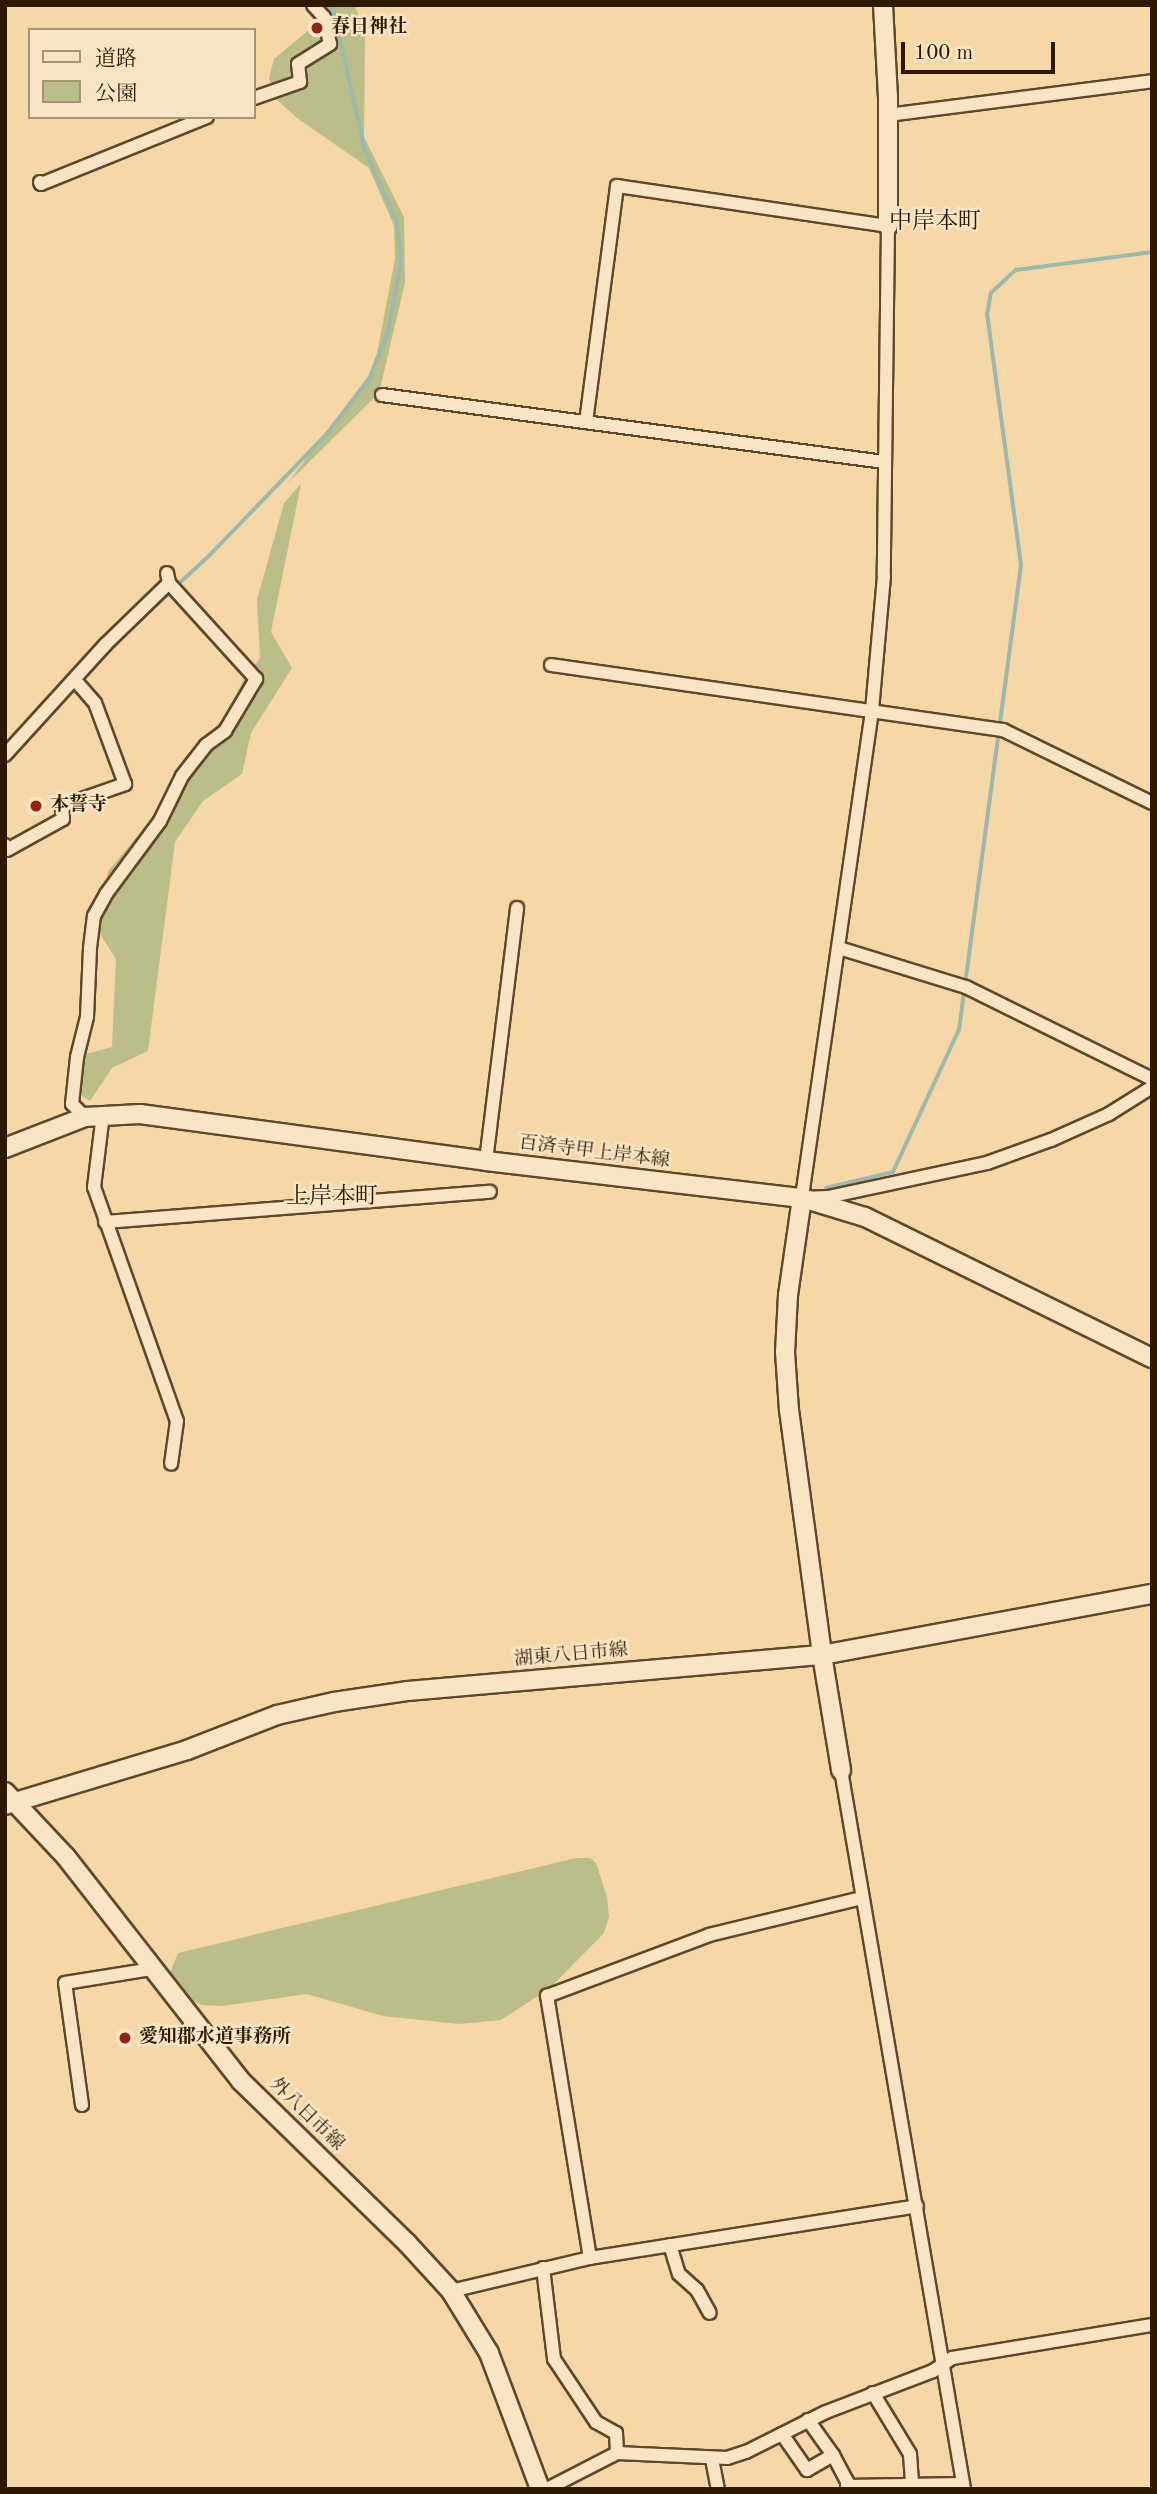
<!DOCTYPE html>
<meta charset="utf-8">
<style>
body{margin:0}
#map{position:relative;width:1157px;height:2494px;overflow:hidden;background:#f6d7a8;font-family:"Old Standard TT","Noto Serif JP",serif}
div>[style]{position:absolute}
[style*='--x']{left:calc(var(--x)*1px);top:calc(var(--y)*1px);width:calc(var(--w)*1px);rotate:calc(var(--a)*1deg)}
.green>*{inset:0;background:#bbbe89}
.stream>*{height:3.5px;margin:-1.75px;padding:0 1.75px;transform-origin:1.75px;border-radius:1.75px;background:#9db9ac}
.roads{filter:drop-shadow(2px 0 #5f482a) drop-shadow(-2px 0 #5f482a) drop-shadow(0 2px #5f482a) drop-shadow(0 -2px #5f482a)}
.street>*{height:12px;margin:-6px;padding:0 6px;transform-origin:6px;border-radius:6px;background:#f9e5c6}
.secondary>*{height:18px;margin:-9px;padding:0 9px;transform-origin:9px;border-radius:9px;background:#f9e5c6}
.dots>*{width:19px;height:19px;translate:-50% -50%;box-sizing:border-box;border:4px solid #f9e5c6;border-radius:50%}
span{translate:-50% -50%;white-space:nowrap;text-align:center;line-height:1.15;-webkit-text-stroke:5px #f9e5c6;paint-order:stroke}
.poi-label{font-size:19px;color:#2d1900;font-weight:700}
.left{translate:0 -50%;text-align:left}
.street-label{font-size:19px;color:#2d1900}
.quarter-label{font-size:23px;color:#2d1900}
.frame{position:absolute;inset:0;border:7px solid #2d1900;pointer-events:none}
.legend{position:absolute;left:28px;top:28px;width:228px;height:91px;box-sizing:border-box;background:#f9e5c6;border:2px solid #a79377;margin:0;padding:9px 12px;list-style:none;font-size:21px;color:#2d1900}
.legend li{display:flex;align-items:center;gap:14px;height:35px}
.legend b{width:35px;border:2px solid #a79377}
.scale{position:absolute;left:901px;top:42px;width:154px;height:32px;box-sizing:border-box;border:4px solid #2d1900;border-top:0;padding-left:9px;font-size:21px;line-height:24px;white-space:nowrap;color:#2d1900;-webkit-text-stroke:5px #f9e5c6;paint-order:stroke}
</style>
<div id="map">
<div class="green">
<div style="clip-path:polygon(308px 5px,355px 5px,365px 36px,364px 137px,404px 217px,405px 283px,379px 393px,288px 483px,368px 376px,377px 353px,395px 259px,394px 226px,369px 168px,297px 118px,275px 98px,269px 78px,274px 59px,311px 28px,314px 11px)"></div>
<div style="clip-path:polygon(301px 484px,271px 632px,292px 668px,251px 733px,242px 774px,203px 801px,175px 842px,148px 1051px,112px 1068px,90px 1101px,82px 1096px,81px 1064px,86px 1054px,112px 1047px,116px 959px,98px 931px,108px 871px,162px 807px,185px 759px,224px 718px,243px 681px,260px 658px,257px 600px,284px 503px)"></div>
<div style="clip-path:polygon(576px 1858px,590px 1858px,596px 1863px,607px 1897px,609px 1917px,604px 1933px,550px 1988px,501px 2020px,459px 2024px,383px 2016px,307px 1994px,222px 2006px,202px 2005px,183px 1996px,168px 1978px,178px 1953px)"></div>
</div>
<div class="stream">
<div style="--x:129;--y:630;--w:109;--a:-42.8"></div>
<div style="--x:209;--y:556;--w:167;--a:-46"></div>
<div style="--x:325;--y:436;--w:73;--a:-51.7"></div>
<div style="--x:370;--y:379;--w:50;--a:-69"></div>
<div style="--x:388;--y:332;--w:70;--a:-79.3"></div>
<div style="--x:401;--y:263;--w:41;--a:-95.6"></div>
<div style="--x:397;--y:222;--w:78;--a:-114.3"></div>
<div style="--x:365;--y:151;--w:150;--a:-102.7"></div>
<div style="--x:826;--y:1188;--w:69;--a:-13.4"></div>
<div style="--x:893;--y:1172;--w:157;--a:-65.1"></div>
<div style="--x:959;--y:1030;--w:469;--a:-82.4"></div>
<div style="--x:1021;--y:565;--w:252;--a:-97.7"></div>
<div style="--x:987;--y:315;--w:22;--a:-80"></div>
<div style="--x:991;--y:293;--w:34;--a:-43"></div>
<div style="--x:1016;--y:270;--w:137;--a:-7.5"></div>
</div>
<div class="roads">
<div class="street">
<div style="--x:254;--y:98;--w:49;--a:-19.2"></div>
<div style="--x:300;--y:82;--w:18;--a:-96"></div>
<div style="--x:298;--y:64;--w:38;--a:-32"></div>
<div style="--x:330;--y:44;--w:28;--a:-103"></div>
<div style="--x:324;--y:17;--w:16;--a:-133"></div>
<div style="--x:888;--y:115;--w:266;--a:-7.3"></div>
<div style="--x:40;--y:182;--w:2;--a:63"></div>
<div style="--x:41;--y:184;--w:179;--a:-22"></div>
<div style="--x:382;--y:395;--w:506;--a:7.6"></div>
<div style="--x:586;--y:422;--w:238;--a:-82.5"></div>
<div style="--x:617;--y:186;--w:274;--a:8.4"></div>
<div style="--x:888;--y:226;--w:350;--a:90.7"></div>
<div style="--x:884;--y:576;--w:136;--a:95.1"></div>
<div style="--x:872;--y:711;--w:492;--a:98.2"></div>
<div style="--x:802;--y:1198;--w:26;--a:-2"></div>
<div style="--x:828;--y:1197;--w:163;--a:-12.1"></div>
<div style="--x:987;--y:1163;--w:68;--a:-19.8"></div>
<div style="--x:1051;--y:1140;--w:64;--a:-24.1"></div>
<div style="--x:1109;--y:1114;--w:51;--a:-32.1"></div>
<div style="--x:551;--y:665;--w:457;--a:8.2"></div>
<div style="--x:1003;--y:730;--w:166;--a:26.1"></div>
<div style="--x:5;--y:755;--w:149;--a:-47.7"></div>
<div style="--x:105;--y:645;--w:89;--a:-44.1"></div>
<div style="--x:169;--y:583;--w:10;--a:-101"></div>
<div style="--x:5;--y:845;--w:5;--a:68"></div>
<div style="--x:7;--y:850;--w:64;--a:-29"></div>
<div style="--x:63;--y:819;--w:13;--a:-94"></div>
<div style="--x:62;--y:806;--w:67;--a:-19.2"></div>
<div style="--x:125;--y:784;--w:86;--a:-110.3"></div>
<div style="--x:95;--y:703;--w:29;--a:-131"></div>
<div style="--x:839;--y:948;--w:133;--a:17.1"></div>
<div style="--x:966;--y:987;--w:208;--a:26.3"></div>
<div style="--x:103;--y:1114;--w:74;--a:97"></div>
<div style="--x:94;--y:1187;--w:248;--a:70.5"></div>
<div style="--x:177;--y:1421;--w:43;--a:97.9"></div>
<div style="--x:85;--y:1117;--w:18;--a:-135"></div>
<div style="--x:72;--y:1104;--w:47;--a:-83.9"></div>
<div style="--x:77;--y:1057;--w:41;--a:-76"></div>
<div style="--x:87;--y:1017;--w:69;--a:-87.5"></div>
<div style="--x:90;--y:948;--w:32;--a:-83"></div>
<div style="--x:94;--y:916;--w:25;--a:-61"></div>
<div style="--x:106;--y:894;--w:91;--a:-53.5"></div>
<div style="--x:160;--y:821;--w:50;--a:-63.9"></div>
<div style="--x:182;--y:776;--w:39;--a:-52"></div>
<div style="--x:206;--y:745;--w:24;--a:-36"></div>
<div style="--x:225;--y:731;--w:61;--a:-59.2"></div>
<div style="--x:256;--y:679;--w:130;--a:-132.2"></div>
<div style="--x:486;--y:1161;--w:255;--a:-83"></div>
<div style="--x:105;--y:1222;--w:386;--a:-4.5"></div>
<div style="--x:841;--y:1770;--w:729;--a:80.29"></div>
<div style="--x:82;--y:2105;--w:123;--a:-97.9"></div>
<div style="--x:65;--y:1983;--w:87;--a:-9.2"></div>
<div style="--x:670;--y:2245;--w:30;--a:73"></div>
<div style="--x:679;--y:2274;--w:24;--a:42"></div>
<div style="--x:697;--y:2290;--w:26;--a:61"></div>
<div style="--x:590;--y:2258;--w:266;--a:-99.3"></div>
<div style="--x:547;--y:1996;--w:173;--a:-20.6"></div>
<div style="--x:709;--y:1935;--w:157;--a:-13.6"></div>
<div style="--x:543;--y:2268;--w:92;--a:83.1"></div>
<div style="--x:554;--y:2359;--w:76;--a:56.3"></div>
<div style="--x:596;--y:2422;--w:23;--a:29"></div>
<div style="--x:616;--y:2433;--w:20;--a:87"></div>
<div style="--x:451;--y:2291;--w:143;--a:-13.4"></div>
<div style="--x:590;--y:2258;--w:331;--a:-9"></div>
<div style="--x:873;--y:2393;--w:71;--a:58.8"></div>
<div style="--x:910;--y:2454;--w:31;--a:86"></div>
<div style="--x:808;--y:2420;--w:43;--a:54.5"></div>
<div style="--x:833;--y:2455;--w:30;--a:62"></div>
<div style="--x:847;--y:2481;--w:8;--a:90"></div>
<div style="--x:782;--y:2434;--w:44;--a:55.2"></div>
<div style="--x:807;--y:2470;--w:30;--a:-30"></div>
<div style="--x:712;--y:2459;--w:31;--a:79"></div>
<div style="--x:847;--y:2486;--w:116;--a:-1"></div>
<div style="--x:547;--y:2489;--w:79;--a:-27.2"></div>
<div style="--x:617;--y:2453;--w:110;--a:2.6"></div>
<div style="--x:727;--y:2458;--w:20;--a:-18"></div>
<div style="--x:746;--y:2452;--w:89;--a:-26.6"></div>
<div style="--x:826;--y:2412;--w:115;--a:-21"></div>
<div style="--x:933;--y:2371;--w:23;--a:-34"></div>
<div style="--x:952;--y:2358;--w:203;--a:-9.4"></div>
</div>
<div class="secondary">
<div style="--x:883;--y:5;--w:92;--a:86.9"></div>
<div style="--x:888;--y:97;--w:129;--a:90"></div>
<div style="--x:5;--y:1148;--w:86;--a:-21.2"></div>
<div style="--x:85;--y:1117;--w:55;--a:-3.1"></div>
<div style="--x:140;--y:1114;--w:349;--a:7.7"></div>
<div style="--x:486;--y:1161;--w:318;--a:6.7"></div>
<div style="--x:802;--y:1198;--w:66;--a:16.8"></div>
<div style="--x:865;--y:1217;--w:320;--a:26.2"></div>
<div style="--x:802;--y:1198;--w:98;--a:98.2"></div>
<div style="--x:788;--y:1295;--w:57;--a:93"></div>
<div style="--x:785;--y:1352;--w:58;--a:86.1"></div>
<div style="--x:789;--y:1410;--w:247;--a:82.3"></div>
<div style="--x:822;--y:1655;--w:117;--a:80.6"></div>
<div style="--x:5;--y:1792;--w:89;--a:46.8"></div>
<div style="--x:66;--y:1857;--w:284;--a:52"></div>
<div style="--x:241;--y:2081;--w:232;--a:44.3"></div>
<div style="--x:407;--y:2243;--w:65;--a:47.5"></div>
<div style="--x:451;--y:2291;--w:73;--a:58.5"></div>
<div style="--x:489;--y:2353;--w:145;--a:69.4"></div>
<div style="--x:5;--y:1805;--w:190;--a:-16.8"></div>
<div style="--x:187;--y:1750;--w:97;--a:-21.3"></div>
<div style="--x:277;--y:1715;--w:58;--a:-12.8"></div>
<div style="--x:334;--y:1702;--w:75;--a:-8.5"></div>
<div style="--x:408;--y:1691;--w:416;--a:-5"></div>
<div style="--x:822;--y:1655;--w:336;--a:-10.5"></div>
</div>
</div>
<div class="dots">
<div style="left:317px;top:28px;background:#8f2418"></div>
<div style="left:36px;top:806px;background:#8f2418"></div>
<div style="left:125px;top:2038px;background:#8f2418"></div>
</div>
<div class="poi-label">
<span class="left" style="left:331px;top:28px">春日神社</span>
<span class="left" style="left:50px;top:806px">本誓寺</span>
<span class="left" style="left:139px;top:2038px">愛知郡水道事務所</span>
</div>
<div class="street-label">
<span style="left:594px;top:1153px;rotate:7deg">百済寺甲上岸本線</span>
<span style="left:571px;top:1656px;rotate:-5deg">湖東八日市線</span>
<span style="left:306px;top:2115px;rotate:44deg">外八日市線</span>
</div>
<div class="quarter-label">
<span style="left:935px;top:222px">中岸本町</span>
<span style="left:332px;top:1197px">上岸本町</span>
</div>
<div class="frame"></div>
<ul class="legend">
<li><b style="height:9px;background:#f9e5c6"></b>道路</li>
<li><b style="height:19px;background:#bbbe89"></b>公園</li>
</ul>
<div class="scale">100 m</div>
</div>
